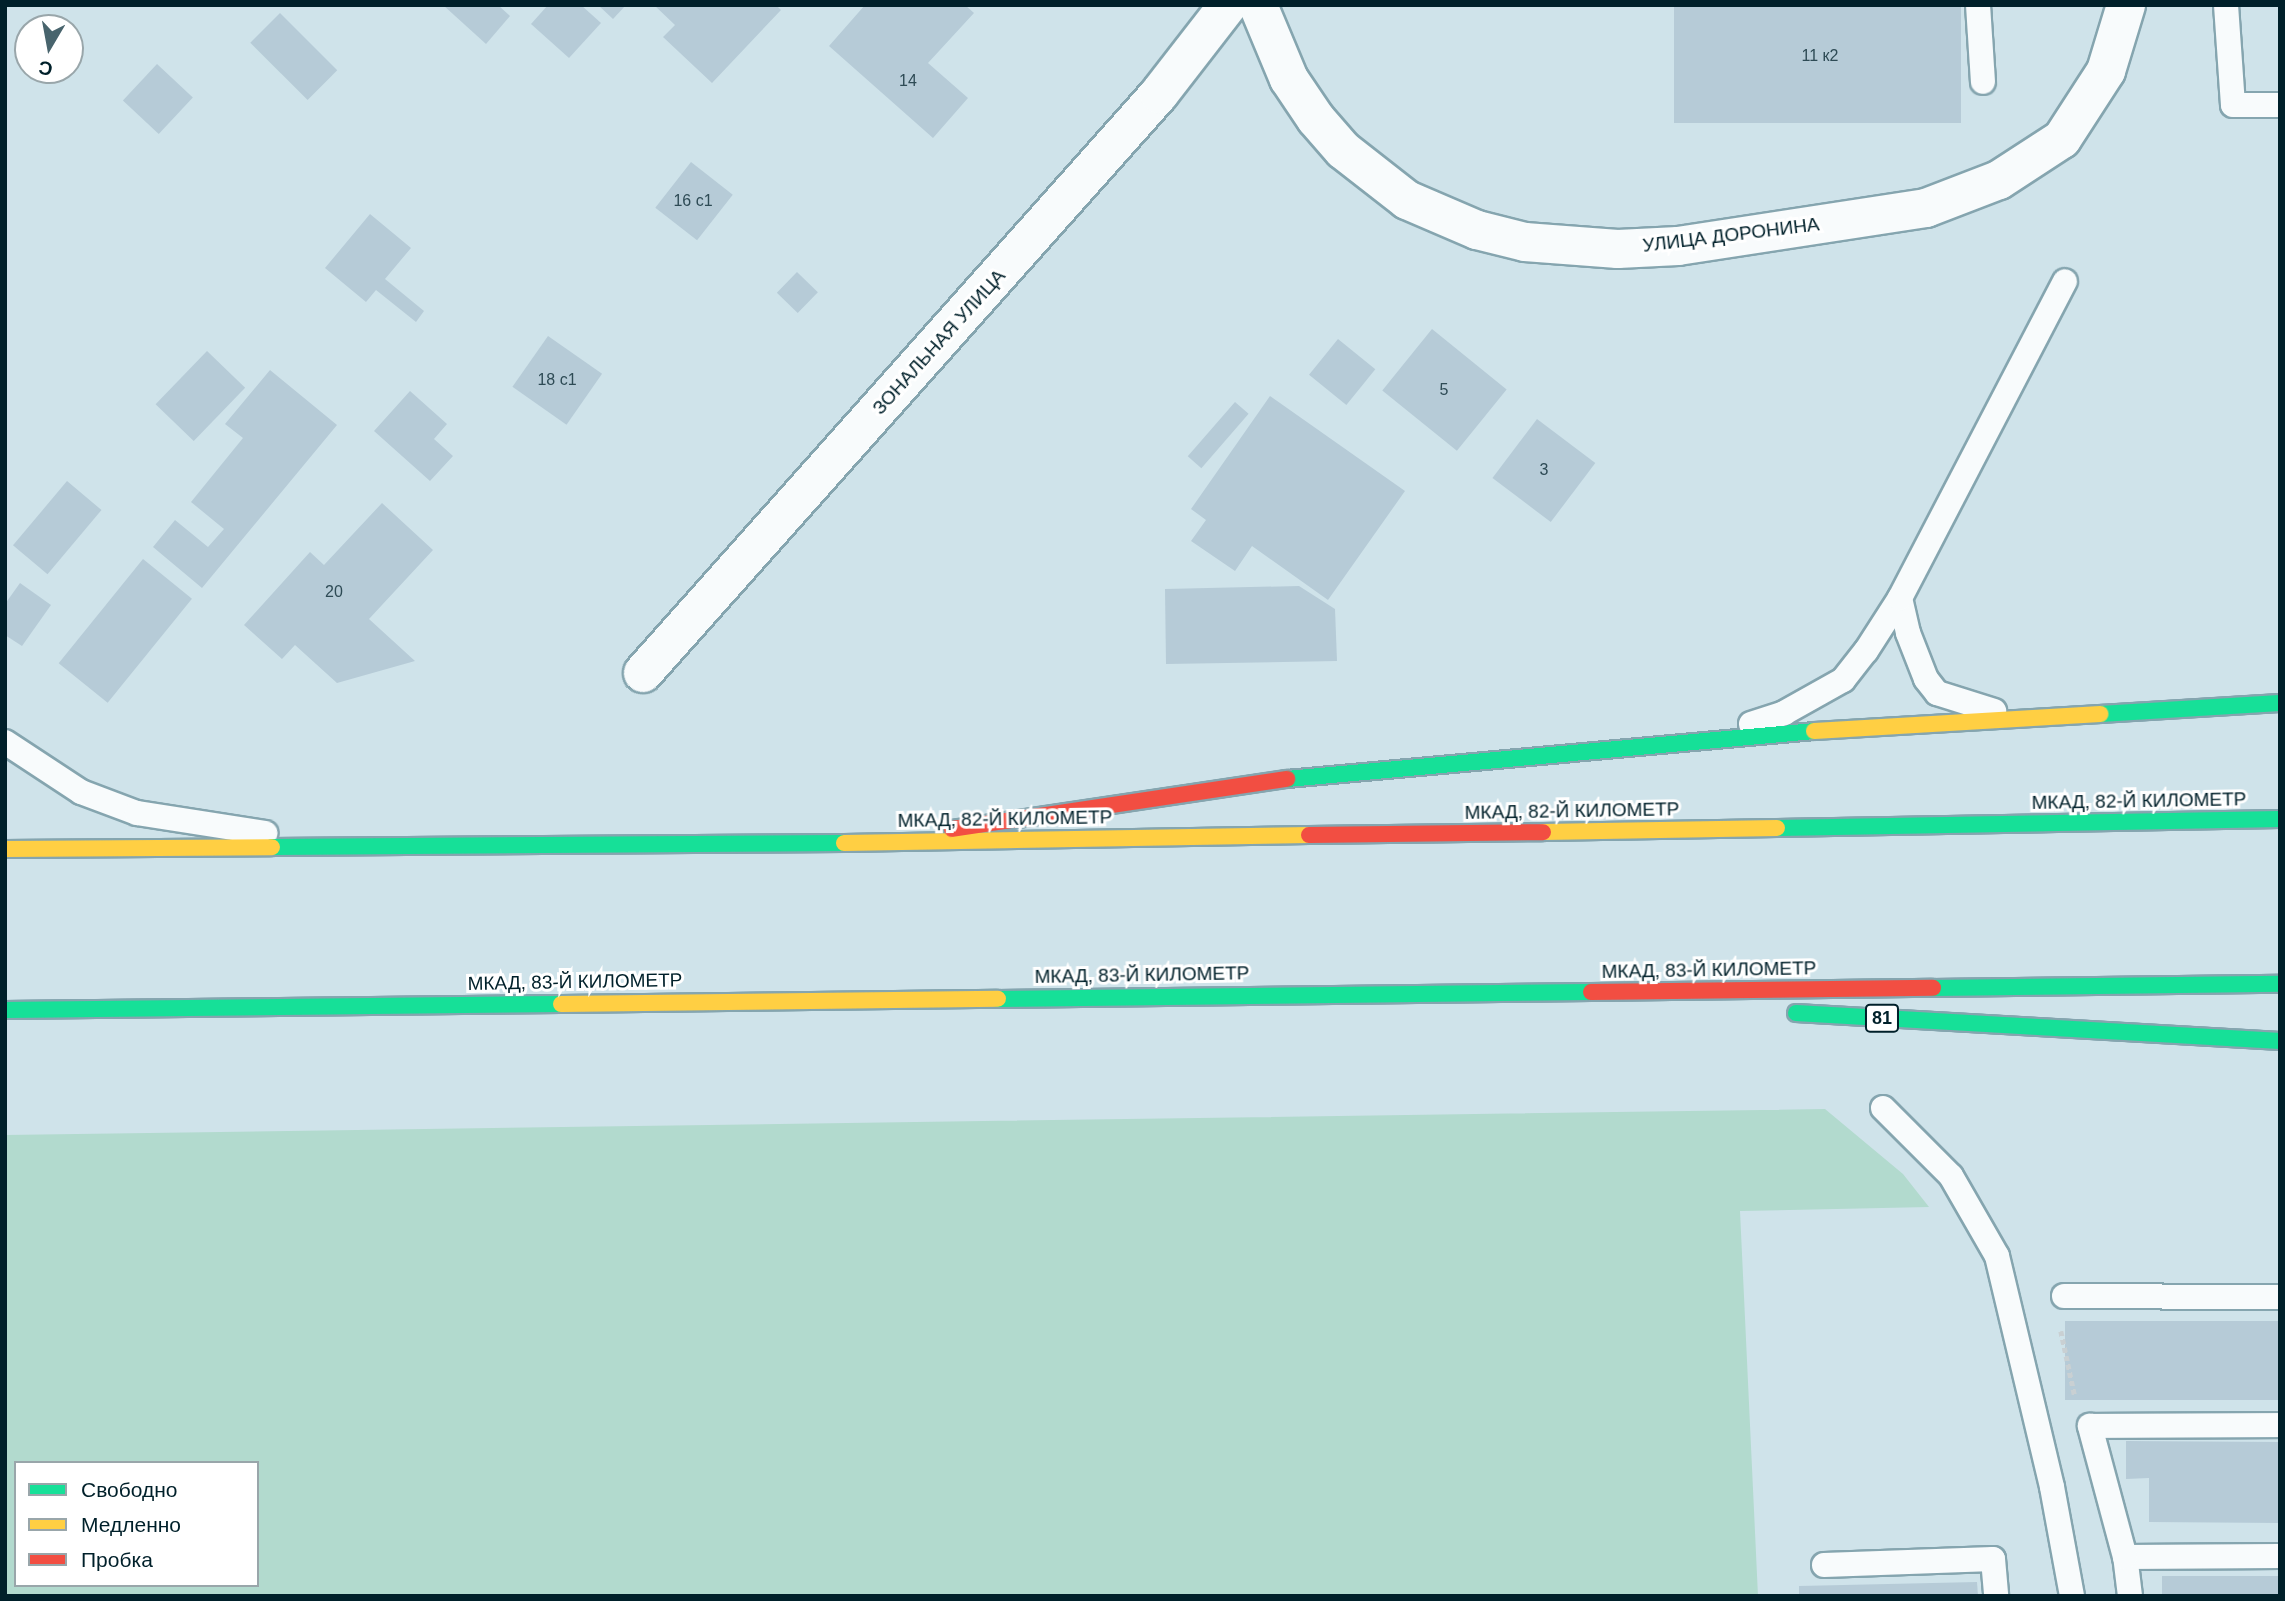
<!DOCTYPE html>
<meta charset="utf-8">
<style>
body{margin:0}
#map{position:relative;width:2285px;height:1601px;overflow:hidden;background:#cfe3ea;font-family:Arial,sans-serif}
div>[style]{position:absolute}
[style*='--x']{left:calc(var(--x)*1px);top:calc(var(--y)*1px);width:calc(var(--w)*1px);rotate:calc(var(--a)*1deg)}
.green>*{inset:0;background:#b2dace}
.building>*{inset:0;background:#b6cbd7;transform-origin:0 0}
.path>*{height:4.5px;margin-top:-2.25px;transform-origin:0;background:repeating-linear-gradient(90deg,#c9d0d3 0 5px,transparent 0 8.5px)}
.roads{filter:drop-shadow(2px 0 #85a5af) drop-shadow(-2px 0 #85a5af) drop-shadow(0 2px #85a5af) drop-shadow(0 -2px #85a5af)}
.lane>*{height:24px;margin:-12px;padding:0 12px;transform-origin:12px;border-radius:12px;background:#f8fbfc}
.street>*{height:38px;margin:-19px;padding:0 19px;transform-origin:19px;border-radius:19px;background:#f8fbfc}
.fast>*{height:16px;margin:-8px;padding:0 8px;transform-origin:8px;border-radius:8px;background:#16e098}
.slow>*{height:16px;margin:-8px;padding:0 8px;transform-origin:8px;border-radius:8px;background:#ffcf43}
.jam>*{height:16px;margin:-8px;padding:0 8px;transform-origin:8px;border-radius:8px;background:#f24e42}
span{translate:-50% -50%;white-space:nowrap;text-align:center;line-height:1.15;-webkit-text-stroke:6px #fff;paint-order:stroke}
.number-label{font-size:16px;color:#2e4b55}
.number-label span{-webkit-text-stroke-width:0}
.shield-label span{padding:2px 5px;background:#fff;border:2px solid;border-radius:5px;-webkit-text-stroke-width:0}
.shield-label{font-size:18px;color:#00202a;font-weight:700}
.street-label{font-size:19px;color:#00202a}
.frame{position:absolute;inset:0;border:7px solid #00202a;pointer-events:none}
.legend{position:absolute;left:14px;top:1461px;width:245px;height:126px;box-sizing:border-box;background:#fff;border:2px solid #99a6aa;margin:0;padding:9px 12px;list-style:none;font-size:21px;color:#00202a}
.legend li{display:flex;align-items:center;gap:14px;height:35px}
.legend b{width:35px;border:2px solid #99a6aa}
.north{position:absolute;left:14px;top:14px;width:70px;height:70px;box-sizing:border-box;background:#fff;border:2px solid #99a6aa;border-radius:50%;rotate:190deg;font-size:19px;font-weight:700;line-height:28px;text-align:center;color:#00202a}
.north::after{content:'';display:block;margin:auto;width:24px;height:32px;background:#48646d;clip-path:polygon(50% 0,100% 100%,50% 72%,0 100%)}
</style>
<div id="map">
<div class="green">
<div style="clip-path:polygon(evenodd,1825px 1109px,1903px 1174px,1929px 1207px,1740px 1211px,1758px 1596px,5px 1596px,5px 1135px,1825px 1109px,16px 1463px,257px 1463px,257px 1585px,16px 1585px,16px 1463px)"></div>
</div>
<div class="building">
<div style="clip-path:polygon(443px 5px,498px 5px,510px 16px,486px 44px)"></div>
<div style="clip-path:polygon(548px 5px,581px 5px,601px 23px,569px 58px,531px 24px)"></div>
<div style="clip-path:polygon(598px 5px,626px 5px,613px 19px)"></div>
<div style="clip-path:polygon(654px 5px,776px 5px,781px 10px,712px 83px,663px 37px,675px 25px)"></div>
<div style="clip-path:polygon(865px 5px,965px 5px,974px 13px,928px 63px,968px 98px,933px 138px,829px 46px)"></div>
<div style="left:1674px;top:5px;width:287px;height:118px"></div>
<div style="left:280px;top:13px;width:81px;height:42px;rotate:45deg"></div>
<div style="left:157px;top:64px;width:49px;height:50px;rotate:43deg"></div>
<div style="left:691px;top:162px;width:53px;height:58px;rotate:38deg"></div>
<div style="clip-path:polygon(370px 214px,411px 248px,385px 279px,424px 311px,416px 322px,376px 290px,366px 302px,325px 268px)"></div>
<div style="left:797px;top:272px;width:29px;height:29px;rotate:44deg"></div>
<div style="left:1432px;top:329px;width:96px;height:79px;rotate:39deg"></div>
<div style="left:548px;top:336px;width:66px;height:62px;rotate:35deg"></div>
<div style="left:1338px;top:339px;width:48px;height:46px;rotate:39deg"></div>
<div style="left:207px;top:351px;width:53px;height:74px;rotate:44deg"></div>
<div style="clip-path:polygon(270px 370px,337px 425px,202px 588px,153px 547px,175px 520px,208px 547px,224px 529px,191px 502px,243px 438px,225px 424px)"></div>
<div style="clip-path:polygon(410px 391px,447px 424px,434px 439px,453px 456px,430px 481px,374px 431px)"></div>
<div style="clip-path:polygon(1270px 396px,1405px 491px,1328px 600px,1252px 546px,1235px 571px,1191px 541px,1206px 520px,1191px 509px)"></div>
<div style="left:1235px;top:402px;width:18px;height:72px;rotate:41deg"></div>
<div style="left:1537px;top:419px;width:73px;height:74px;rotate:37deg"></div>
<div style="left:67px;top:481px;width:45px;height:84px;rotate:40deg"></div>
<div style="clip-path:polygon(382px 503px,433px 550px,369px 619px,415px 661px,337px 683px,295px 645px,282px 659px,244px 625px,310px 552px,324px 565px)"></div>
<div style="left:143px;top:559px;width:63px;height:134px;rotate:39deg"></div>
<div style="clip-path:polygon(20px 583px,51px 605px,22px 646px,5px 635px,5px 604px)"></div>
<div style="clip-path:polygon(1299px 586px,1335px 609px,1337px 661px,1166px 664px,1165px 589px)"></div>
<div style="left:2065px;top:1321px;width:215px;height:79px"></div>
<div style="clip-path:polygon(2126px 1441px,2280px 1442px,2280px 1523px,2149px 1522px,2149px 1478px,2126px 1479px)"></div>
<div style="left:2162px;top:1576px;width:118px;height:20px"></div>
<div style="clip-path:polygon(1977px 1582px,1978px 1596px,1799px 1596px,1799px 1586px)"></div>
</div>
<div class="path">
<div style="--x:2061;--y:1331;--w:67;--a:78"></div>
</div>
<div class="roads">
<div class="lane">
<div style="--x:1978;--y:5;--w:77;--a:86.3"></div>
<div style="--x:2226;--y:5;--w:100;--a:86"></div>
<div style="--x:2233;--y:105;--w:47;--a:0"></div>
<div style="--x:1900;--y:598;--w:36;--a:77"></div>
<div style="--x:1908;--y:633;--w:49;--a:68.6"></div>
<div style="--x:1926;--y:679;--w:18;--a:52"></div>
<div style="--x:1937;--y:693;--w:60;--a:17.5"></div>
<div style="--x:1751;--y:724;--w:35;--a:-18"></div>
<div style="--x:1784;--y:713;--w:68;--a:-29.2"></div>
<div style="--x:1843;--y:680;--w:37;--a:-52"></div>
<div style="--x:1866;--y:651;--w:63;--a:-57.3"></div>
<div style="--x:1900;--y:598;--w:357;--a:-62.5"></div>
<div style="--x:5;--y:742;--w:91;--a:33.3"></div>
<div style="--x:81;--y:792;--w:60;--a:20.6"></div>
<div style="--x:137;--y:813;--w:130;--a:8.9"></div>
<div style="--x:1883;--y:1108;--w:96;--a:45"></div>
<div style="--x:1951;--y:1176;--w:92;--a:60.1"></div>
<div style="--x:1997;--y:1256;--w:237;--a:76.6"></div>
<div style="--x:2052;--y:1487;--w:111;--a:79.6"></div>
<div style="--x:2064;--y:1296;--w:216;--a:0.3"></div>
<div style="--x:2125;--y:1557;--w:155;--a:-0.4"></div>
<div style="--x:1824;--y:1565;--w:169;--a:-2"></div>
<div style="--x:1993;--y:1559;--w:37;--a:85"></div>
<div style="--x:2130;--y:1596;--w:39;--a:-97"></div>
<div style="--x:2125;--y:1557;--w:136;--a:-105"></div>
<div style="--x:2090;--y:1426;--w:190;--a:-0.3"></div>
</div>
<div class="street">
<div style="--x:1258;--y:5;--w:80;--a:67.3"></div>
<div style="--x:1289;--y:79;--w:48;--a:56"></div>
<div style="--x:1316;--y:119;--w:41;--a:48.9"></div>
<div style="--x:1343;--y:150;--w:81;--a:38"></div>
<div style="--x:1407;--y:200;--w:76;--a:23.2"></div>
<div style="--x:1477;--y:230;--w:49;--a:14"></div>
<div style="--x:1525;--y:242;--w:93;--a:4.3"></div>
<div style="--x:1618;--y:249;--w:60;--a:-2.9"></div>
<div style="--x:1678;--y:246;--w:251;--a:-8.7"></div>
<div style="--x:1926;--y:208;--w:78;--a:-21"></div>
<div style="--x:1999;--y:180;--w:75;--a:-33.1"></div>
<div style="--x:2062;--y:139;--w:81;--a:-57.1"></div>
<div style="--x:2106;--y:71;--w:69;--a:-73.1"></div>
<div style="--x:643;--y:673;--w:776;--a:-48.29"></div>
<div style="--x:1159;--y:94;--w:113;--a:-52.2"></div>
</div>
<div class="fast">
<div style="--x:2100;--y:714;--w:180;--a:-3.5"></div>
<div style="--x:1287;--y:779;--w:529;--a:-5.2"></div>
<div style="--x:1777;--y:828;--w:503;--a:-1.03"></div>
<div style="--x:272;--y:847;--w:572;--a:-0.4"></div>
<div style="--x:1933;--y:988;--w:347;--a:-0.7"></div>
<div style="--x:998;--y:999;--w:593;--a:-0.68"></div>
<div style="--x:5;--y:1010;--w:556;--a:-0.62"></div>
<div style="--x:1796;--y:1013;--w:485;--a:3.3"></div>
</div>
<div class="slow">
<div style="--x:1814;--y:731;--w:287;--a:-3.4"></div>
<div style="--x:1543;--y:832;--w:234;--a:-1"></div>
<div style="--x:844;--y:843;--w:465;--a:-1"></div>
<div style="--x:5;--y:849;--w:267;--a:-0.4"></div>
<div style="--x:561;--y:1004;--w:437;--a:-0.7"></div>
</div>
<div class="jam">
<div style="--x:952;--y:829;--w:339;--a:-8.5"></div>
<div style="--x:1309;--y:835;--w:234;--a:-0.7"></div>
<div style="--x:1591;--y:992;--w:342;--a:-0.7"></div>
</div>
</div>
<div class="number-label">
<span style="left:1820px;top:56px">11 к2</span>
<span style="left:908px;top:81px">14</span>
<span style="left:693px;top:201px">16 с1</span>
<span style="left:557px;top:380px">18 с1</span>
<span style="left:1444px;top:390px">5</span>
<span style="left:1544px;top:470px">3</span>
<span style="left:334px;top:592px">20</span>
</div>
<div class="shield-label">
<span style="left:1882px;top:1018px">81</span>
</div>
<div class="street-label">
<span style="left:1731px;top:235px;rotate:-7deg">УЛИЦА ДОРОНИНА</span>
<span style="left:939px;top:342px;rotate:-48deg">ЗОНАЛЬНАЯ УЛИЦА</span>
<span style="left:2139px;top:801px;rotate:-1deg">МКАД, 82-Й КИЛОМЕТР</span>
<span style="left:1572px;top:811px;rotate:-1deg">МКАД, 82-Й КИЛОМЕТР</span>
<span style="left:1005px;top:819px;rotate:-1deg">МКАД, 82-Й КИЛОМЕТР</span>
<span style="left:1709px;top:970px;rotate:-1deg">МКАД, 83-Й КИЛОМЕТР</span>
<span style="left:1142px;top:975px;rotate:-1deg">МКАД, 83-Й КИЛОМЕТР</span>
<span style="left:575px;top:982px;rotate:-1deg">МКАД, 83-Й КИЛОМЕТР</span>
</div>
<div class="frame"></div>
<ul class="legend">
<li><b style="height:9px;background:#16e098"></b>Свободно</li>
<li><b style="height:9px;background:#ffcf43"></b>Медленно</li>
<li><b style="height:9px;background:#f24e42"></b>Пробка</li>
</ul>
<div class="north">С</div>
</div>
